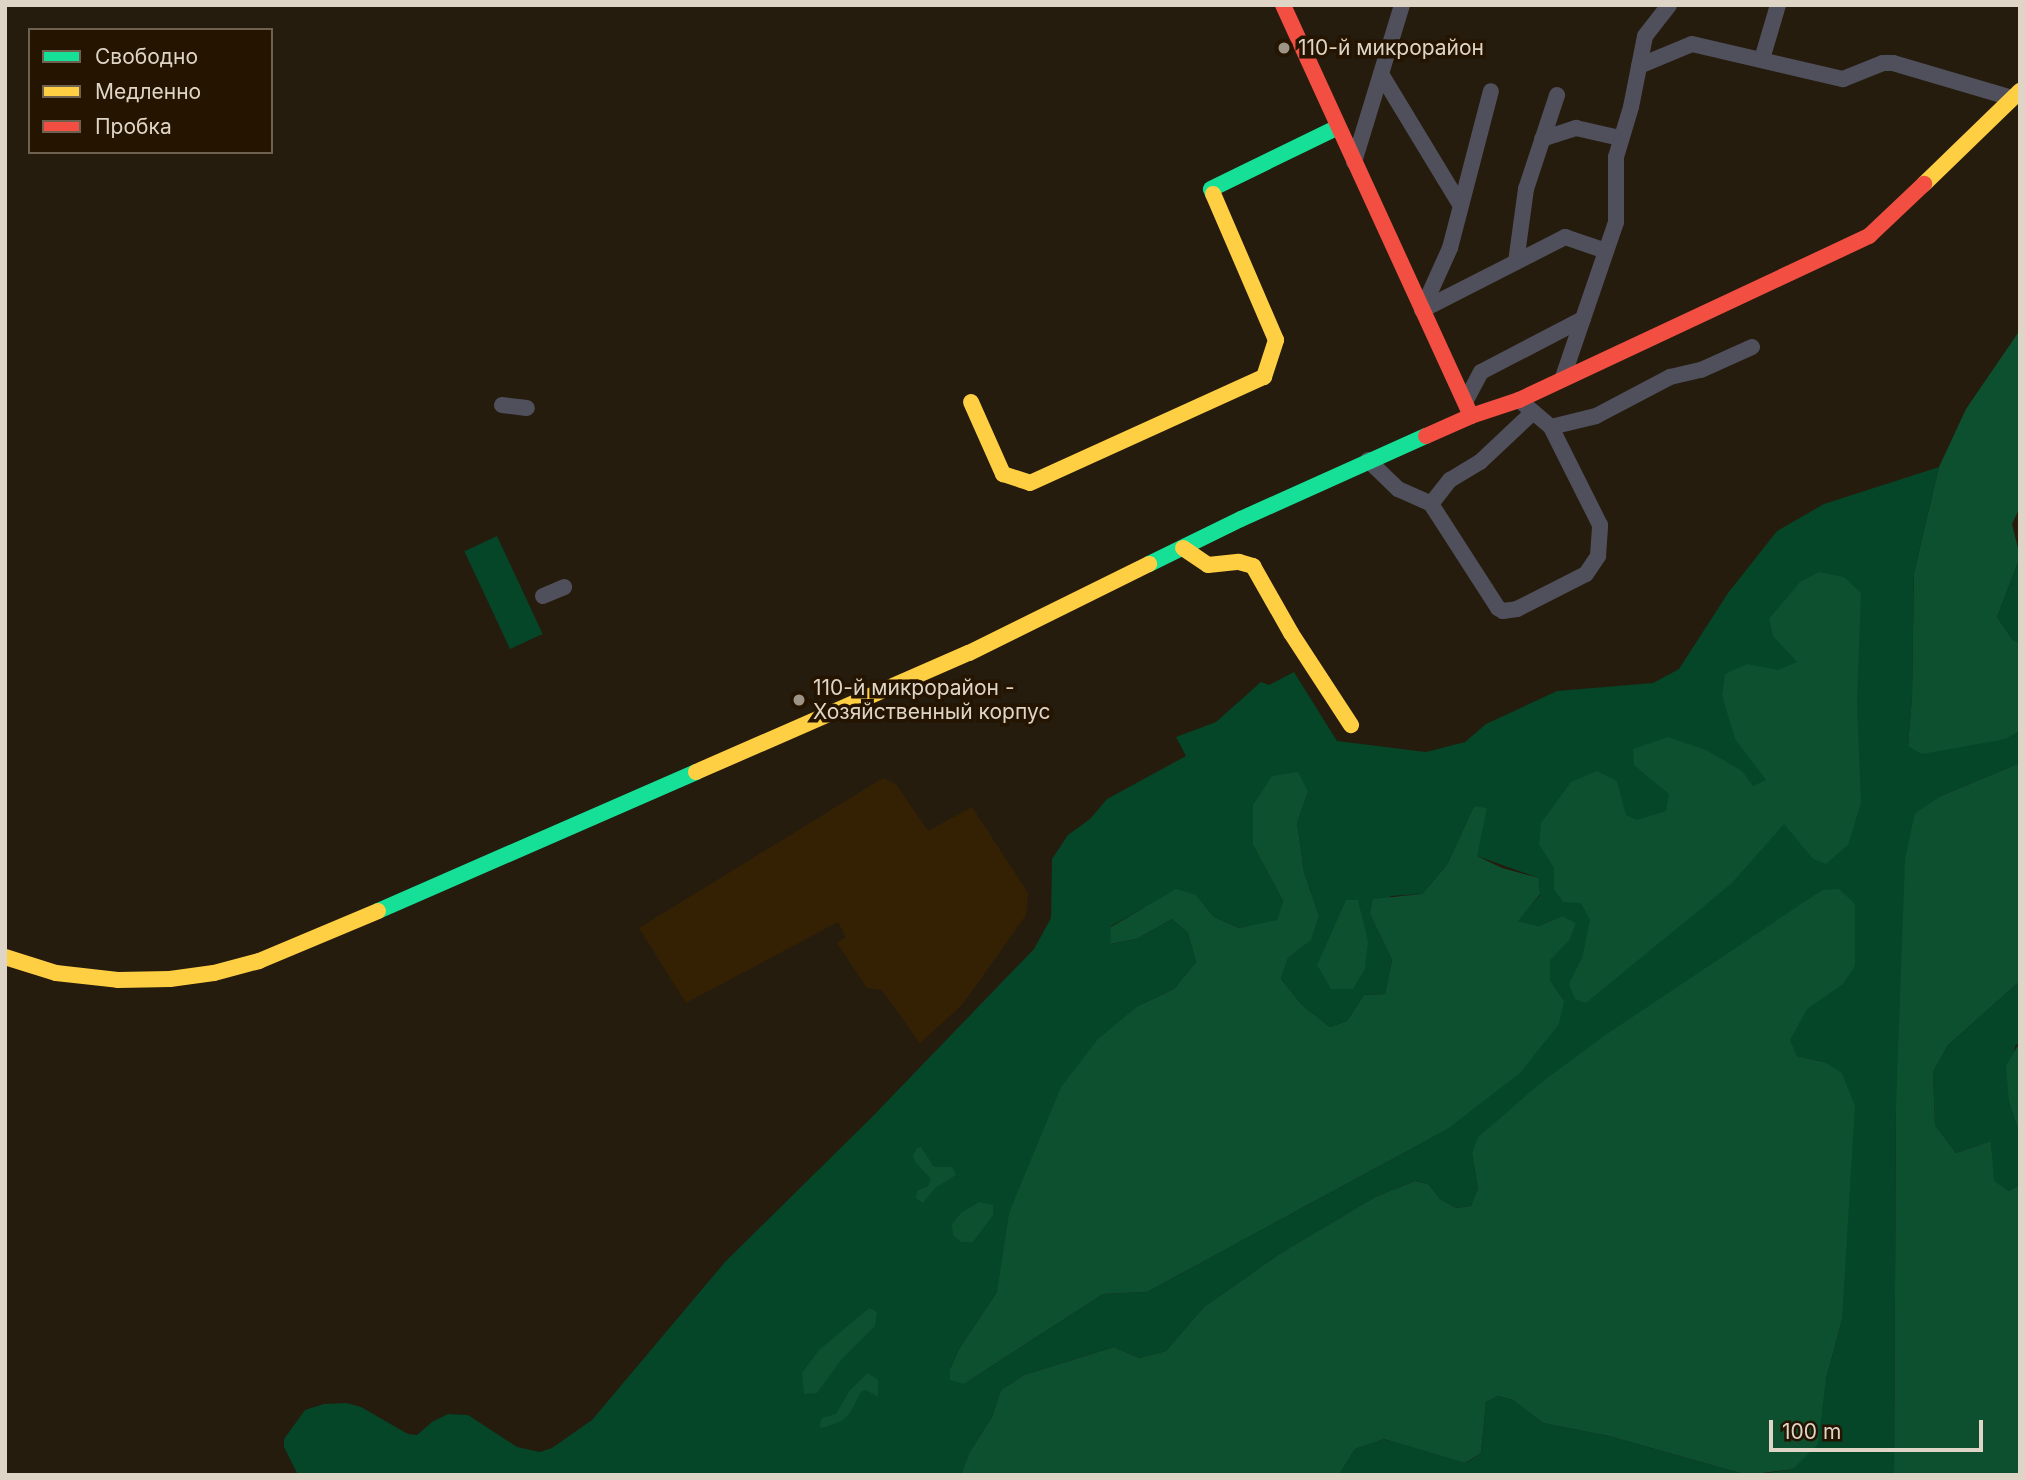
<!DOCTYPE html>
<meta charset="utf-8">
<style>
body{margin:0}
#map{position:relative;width:2025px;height:1480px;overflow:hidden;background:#251c0e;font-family:Inter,sans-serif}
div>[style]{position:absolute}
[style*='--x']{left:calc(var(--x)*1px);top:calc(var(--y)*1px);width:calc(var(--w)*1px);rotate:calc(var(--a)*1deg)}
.built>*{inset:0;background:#342103}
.green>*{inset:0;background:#054528;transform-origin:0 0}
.forest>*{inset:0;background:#0c5030}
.street>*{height:16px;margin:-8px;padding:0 8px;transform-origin:8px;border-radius:8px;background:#50505c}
.fast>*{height:16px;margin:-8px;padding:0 8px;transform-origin:8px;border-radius:8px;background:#16e098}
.slow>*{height:16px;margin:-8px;padding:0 8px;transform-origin:8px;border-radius:8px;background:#ffcf43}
.jam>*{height:16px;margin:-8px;padding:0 8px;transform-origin:8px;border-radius:8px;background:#f24e42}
.dots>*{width:19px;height:19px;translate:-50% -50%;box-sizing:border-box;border:4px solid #241400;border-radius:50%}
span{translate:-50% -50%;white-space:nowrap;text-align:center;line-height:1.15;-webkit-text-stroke:7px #241400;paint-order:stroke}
.poi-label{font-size:21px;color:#dfd5c6}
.left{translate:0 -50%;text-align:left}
.frame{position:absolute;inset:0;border:7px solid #dfd5c6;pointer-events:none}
.legend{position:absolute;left:28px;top:28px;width:245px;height:126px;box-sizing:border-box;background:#241400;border:2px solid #6f614f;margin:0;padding:9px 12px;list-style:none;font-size:21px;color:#dfd5c6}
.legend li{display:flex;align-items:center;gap:14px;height:35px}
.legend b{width:35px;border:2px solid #6f614f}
.scale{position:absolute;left:1769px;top:1420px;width:214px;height:32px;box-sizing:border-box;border:4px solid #dfd5c6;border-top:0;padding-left:9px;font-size:21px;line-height:24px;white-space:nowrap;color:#dfd5c6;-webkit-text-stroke:5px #241400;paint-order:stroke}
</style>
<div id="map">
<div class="built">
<div style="clip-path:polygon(883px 778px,896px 784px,928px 831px,972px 807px,1028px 893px,1026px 915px,962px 1005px,920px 1043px,882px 990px,867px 988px,837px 943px,846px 937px,838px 922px,686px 1003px,639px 928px)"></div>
</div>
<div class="green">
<div style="clip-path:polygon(evenodd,1939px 467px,1914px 573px,1912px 697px,1908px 746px,2006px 739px,2020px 731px,2020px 763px,1941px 796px,1896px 1106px,1894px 1475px,1754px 1475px,1793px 1469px,1826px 1379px,1842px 1320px,1824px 1062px,1797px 1056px,1789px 1040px,1807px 1008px,1842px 984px,1822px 890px,1472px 1154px,1478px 1188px,1471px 1206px,1456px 1208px,1440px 1199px,1428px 1184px,1415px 1181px,1375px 1197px,1281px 1253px,1204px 1307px,1166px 1351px,1139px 1358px,1114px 1347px,1024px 1375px,1001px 1390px,992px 1417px,969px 1453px,961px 1475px,298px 1475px,284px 1447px,284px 1439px,305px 1410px,324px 1404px,346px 1403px,361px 1407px,408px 1434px,417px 1435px,432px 1422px,448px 1414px,468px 1415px,517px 1447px,540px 1452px,552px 1448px,592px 1420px,725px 1262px,871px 1118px,1034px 949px,1051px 918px,1052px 859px,1068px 835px,1090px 819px,1107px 799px,1186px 756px,1176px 737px,1216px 722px,1261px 682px,1269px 685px,1294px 672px,1337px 741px,1426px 752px,1465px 742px,1486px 724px,1557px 691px,1653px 683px,1679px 669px,1728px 593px,1777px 531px,1824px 504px,1939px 467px,1308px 792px,1297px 823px,1304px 872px,1319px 916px,1311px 939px,1288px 958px,1281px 979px,1302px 1005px,1330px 1027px,1347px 1021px,1364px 995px,1385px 994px,1392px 960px,1370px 914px,1391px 896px,1422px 894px,1447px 865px,1474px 806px,1477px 856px,1539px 878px,1540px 895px,1517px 921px,1539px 926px,1562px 916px,1569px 941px,1550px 959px,1550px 980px,1564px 1001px,1446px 1130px,1147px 1292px,1103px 1294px,964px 1384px,950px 1369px,959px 1349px,997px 1292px,1138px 1006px,1174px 989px,1196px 962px,1188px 933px,1172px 919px,1137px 939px,1111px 944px,1111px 926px,1142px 909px,1196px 895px,1214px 917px,1239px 928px,1277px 921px,1283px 901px,1253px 845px,1308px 792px)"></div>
<div style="left:497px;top:536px;width:108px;height:36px;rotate:65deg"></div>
<div style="clip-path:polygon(2020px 557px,2020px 643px,2012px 639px,1997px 617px)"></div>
<div style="clip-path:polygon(2020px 981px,2020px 1042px,2015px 1046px,2009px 1102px,2020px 1135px,2020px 1185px,2009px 1191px,1993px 1181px,1991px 1141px,1956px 1153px,1935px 1125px,1933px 1072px,1948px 1045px)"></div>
<div style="clip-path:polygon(1498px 1396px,1513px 1400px,1543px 1423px,1609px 1436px,1747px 1475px,1339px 1475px,1355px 1449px,1384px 1439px,1466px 1463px,1481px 1453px,1486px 1402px)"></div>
</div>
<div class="forest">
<div style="clip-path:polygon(2020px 330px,2020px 507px,2012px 524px,2020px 557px,1997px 617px,2012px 639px,2020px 643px,2020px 731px,2006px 739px,1922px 754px,1908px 746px,1912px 697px,1914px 573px,1939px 467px,1966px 409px)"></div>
<div style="clip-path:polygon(1819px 572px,1844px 577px,1861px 593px,1857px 702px,1861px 803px,1848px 845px,1826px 864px,1813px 859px,1784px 824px,1732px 883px,1586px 1003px,1575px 999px,1569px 984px,1582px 958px,1590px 920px,1581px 903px,1563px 902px,1554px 889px,1554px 868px,1539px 844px,1541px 823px,1571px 782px,1597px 771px,1617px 781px,1626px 815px,1637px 820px,1666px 811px,1669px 794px,1634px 765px,1633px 749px,1668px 737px,1706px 750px,1742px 771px,1753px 786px,1766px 780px,1735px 739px,1722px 695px,1725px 674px,1747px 664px,1778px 670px,1797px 662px,1773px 636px,1769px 619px,1800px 582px)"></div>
<div style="clip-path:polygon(2020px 763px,2020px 981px,1948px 1045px,1933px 1072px,1935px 1125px,1956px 1153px,1991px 1141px,1994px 1181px,2009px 1191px,2020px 1185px,2020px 1475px,1894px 1475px,1896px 1106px,1905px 859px,1915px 813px,1941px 796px)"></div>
<div style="clip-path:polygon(1298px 772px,1308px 792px,1297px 823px,1304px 872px,1319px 916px,1311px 940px,1288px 958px,1281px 979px,1302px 1005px,1330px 1027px,1347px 1021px,1364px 995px,1385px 994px,1392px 960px,1370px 914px,1373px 899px,1422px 894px,1447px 865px,1474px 806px,1487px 808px,1477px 856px,1502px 868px,1539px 878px,1540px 894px,1518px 921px,1539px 926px,1562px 916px,1576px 923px,1569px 941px,1550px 960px,1550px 980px,1564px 1001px,1559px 1024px,1520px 1073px,1446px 1130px,1147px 1292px,1103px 1294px,964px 1384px,950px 1380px,950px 1369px,959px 1349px,997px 1292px,1009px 1213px,1061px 1087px,1098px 1039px,1138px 1006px,1174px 989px,1196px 962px,1188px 933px,1172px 919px,1137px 939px,1110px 944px,1111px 927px,1176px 889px,1196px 895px,1214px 917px,1239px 928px,1277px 920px,1283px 901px,1253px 845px,1253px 805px,1272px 776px)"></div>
<div style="clip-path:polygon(1839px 889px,1855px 904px,1855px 966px,1843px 984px,1807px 1009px,1790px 1040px,1797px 1056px,1824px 1062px,1842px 1073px,1855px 1106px,1842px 1320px,1826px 1379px,1818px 1444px,1793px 1469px,1747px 1475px,1609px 1436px,1543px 1423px,1513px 1400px,1498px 1396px,1486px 1402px,1481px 1453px,1465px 1463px,1384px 1439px,1355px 1449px,1339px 1475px,961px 1475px,969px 1453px,992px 1417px,1001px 1390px,1024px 1375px,1114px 1347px,1139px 1358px,1166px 1351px,1204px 1307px,1281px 1253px,1375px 1197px,1415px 1181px,1428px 1184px,1440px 1199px,1456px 1208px,1471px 1206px,1478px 1188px,1472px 1154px,1478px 1137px,1543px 1081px,1604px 1036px,1822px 890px)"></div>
<div style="clip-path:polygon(1346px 900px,1358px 900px,1368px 941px,1365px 969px,1353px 989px,1331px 989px,1317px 965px)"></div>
<div style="clip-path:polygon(2020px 1042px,2020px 1135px,2009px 1102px,2006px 1066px)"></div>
<div style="clip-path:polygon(921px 1147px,934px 1167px,952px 1167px,956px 1175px,935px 1188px,923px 1203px,916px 1198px,917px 1191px,928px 1186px,931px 1179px,915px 1162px,913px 1155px,917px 1148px)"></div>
<div style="clip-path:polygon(979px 1202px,993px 1205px,993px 1215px,973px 1242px,961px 1242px,953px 1235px,952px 1224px,961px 1213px)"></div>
<div style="clip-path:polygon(869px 1308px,877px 1312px,875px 1326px,841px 1360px,817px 1393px,804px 1394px,802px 1373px,819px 1350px)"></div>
<div style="clip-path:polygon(868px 1373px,878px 1380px,878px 1397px,866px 1390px,861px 1392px,850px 1413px,842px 1421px,822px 1428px,819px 1426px,822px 1418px,836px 1414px,850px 1390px)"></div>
</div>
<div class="street">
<div style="--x:1762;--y:59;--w:56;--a:-73.5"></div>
<div style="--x:1639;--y:66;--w:57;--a:-22.5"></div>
<div style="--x:1692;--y:44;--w:155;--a:13.1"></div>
<div style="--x:1843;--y:79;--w:43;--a:-21.8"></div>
<div style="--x:1883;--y:63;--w:10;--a:0"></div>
<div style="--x:1893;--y:63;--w:124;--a:16.4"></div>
<div style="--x:1381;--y:74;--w:154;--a:58.8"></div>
<div style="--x:1542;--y:139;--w:36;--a:-18"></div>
<div style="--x:1576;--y:128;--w:45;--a:12.8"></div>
<div style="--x:1354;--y:162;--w:164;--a:-73"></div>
<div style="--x:1516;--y:262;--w:74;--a:-82.2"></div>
<div style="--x:1526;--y:189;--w:99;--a:-71.7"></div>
<div style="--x:1422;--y:310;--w:68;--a:-65.7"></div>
<div style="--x:1450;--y:248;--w:162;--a:-75.4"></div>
<div style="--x:1422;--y:310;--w:161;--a:-27"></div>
<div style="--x:1565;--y:237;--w:43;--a:18.9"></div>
<div style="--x:1563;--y:377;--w:164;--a:-71.1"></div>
<div style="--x:1616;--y:222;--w:65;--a:-90"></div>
<div style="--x:1616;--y:157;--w:52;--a:-73.3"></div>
<div style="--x:1631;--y:107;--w:72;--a:-78.8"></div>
<div style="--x:1645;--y:36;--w:39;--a:-52"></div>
<div style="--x:1465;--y:402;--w:34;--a:-62"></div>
<div style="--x:1481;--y:372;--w:115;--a:-27.5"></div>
<div style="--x:502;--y:405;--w:25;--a:7"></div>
<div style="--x:1551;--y:427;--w:46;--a:-13.7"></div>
<div style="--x:1596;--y:416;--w:84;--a:-27.8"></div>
<div style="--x:1670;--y:377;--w:32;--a:-13"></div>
<div style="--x:1701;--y:370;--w:56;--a:-24.3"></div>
<div style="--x:1368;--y:460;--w:42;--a:44"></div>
<div style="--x:1398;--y:489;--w:36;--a:24"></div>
<div style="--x:1431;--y:504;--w:124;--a:57.2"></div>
<div style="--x:1498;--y:608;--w:6;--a:31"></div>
<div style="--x:1503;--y:611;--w:14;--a:-8"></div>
<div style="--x:1517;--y:609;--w:77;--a:-26.9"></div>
<div style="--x:1586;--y:574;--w:22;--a:-56"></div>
<div style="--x:1598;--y:556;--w:31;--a:-86"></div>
<div style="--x:1600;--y:525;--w:110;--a:-116.6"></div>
<div style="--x:1551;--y:427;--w:42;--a:-139.8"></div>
<div style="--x:1431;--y:504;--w:31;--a:-52"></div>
<div style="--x:1450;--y:480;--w:35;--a:-31"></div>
<div style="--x:1480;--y:462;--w:73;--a:-43.3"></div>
<div style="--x:543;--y:596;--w:23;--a:-23"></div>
</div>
<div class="fast">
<div style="--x:1213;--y:194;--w:5;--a:-112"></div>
<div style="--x:1211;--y:189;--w:141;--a:-26"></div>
<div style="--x:1149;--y:564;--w:102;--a:-26.1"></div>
<div style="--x:1241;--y:519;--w:203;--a:-24.2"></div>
<div style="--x:378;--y:911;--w:347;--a:-23.6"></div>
</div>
<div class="slow">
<div style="--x:1924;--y:184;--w:134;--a:-44.1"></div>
<div style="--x:971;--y:402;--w:79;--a:66"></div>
<div style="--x:1003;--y:474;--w:28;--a:18"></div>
<div style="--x:1030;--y:483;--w:257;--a:-24.4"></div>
<div style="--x:1264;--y:377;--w:39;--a:-72"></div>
<div style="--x:1276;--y:340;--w:159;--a:-113.3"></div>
<div style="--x:1183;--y:548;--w:30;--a:34"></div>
<div style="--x:1208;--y:565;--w:31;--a:-6"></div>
<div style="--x:1239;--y:562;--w:15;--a:16"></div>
<div style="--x:1253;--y:566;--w:77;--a:60.4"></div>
<div style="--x:1291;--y:633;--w:110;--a:56.9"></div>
<div style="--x:696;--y:772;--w:298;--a:-23.6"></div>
<div style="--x:969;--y:653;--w:201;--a:-26.3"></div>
<div style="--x:5;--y:957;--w:53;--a:17.4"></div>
<div style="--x:56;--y:973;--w:62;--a:6.4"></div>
<div style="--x:118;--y:980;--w:52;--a:-1.1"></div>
<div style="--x:170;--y:979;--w:44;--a:-7.8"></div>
<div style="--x:214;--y:973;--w:47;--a:-14.9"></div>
<div style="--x:259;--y:961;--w:129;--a:-22.8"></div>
</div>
<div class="jam">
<div style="--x:1283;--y:5;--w:452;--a:65.4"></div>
<div style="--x:1426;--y:436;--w:49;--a:-24"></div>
<div style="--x:1471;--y:416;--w:51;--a:-18.4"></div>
<div style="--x:1519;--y:400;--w:387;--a:-25.1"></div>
<div style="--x:1869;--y:236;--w:76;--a:-43.4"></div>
</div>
<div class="dots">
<div style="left:1284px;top:48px;background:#9e9486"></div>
<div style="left:799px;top:700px;background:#9e9486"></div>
</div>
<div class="poi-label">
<span class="left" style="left:1298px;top:48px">110-й микрорайон</span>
<span class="left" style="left:813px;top:700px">110-й микрорайон -<br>Хозяйственный корпус</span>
</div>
<div class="frame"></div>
<ul class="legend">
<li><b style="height:9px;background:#16e098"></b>Свободно</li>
<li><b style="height:9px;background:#ffcf43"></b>Медленно</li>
<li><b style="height:9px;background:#f24e42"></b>Пробка</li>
</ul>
<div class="scale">100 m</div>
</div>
